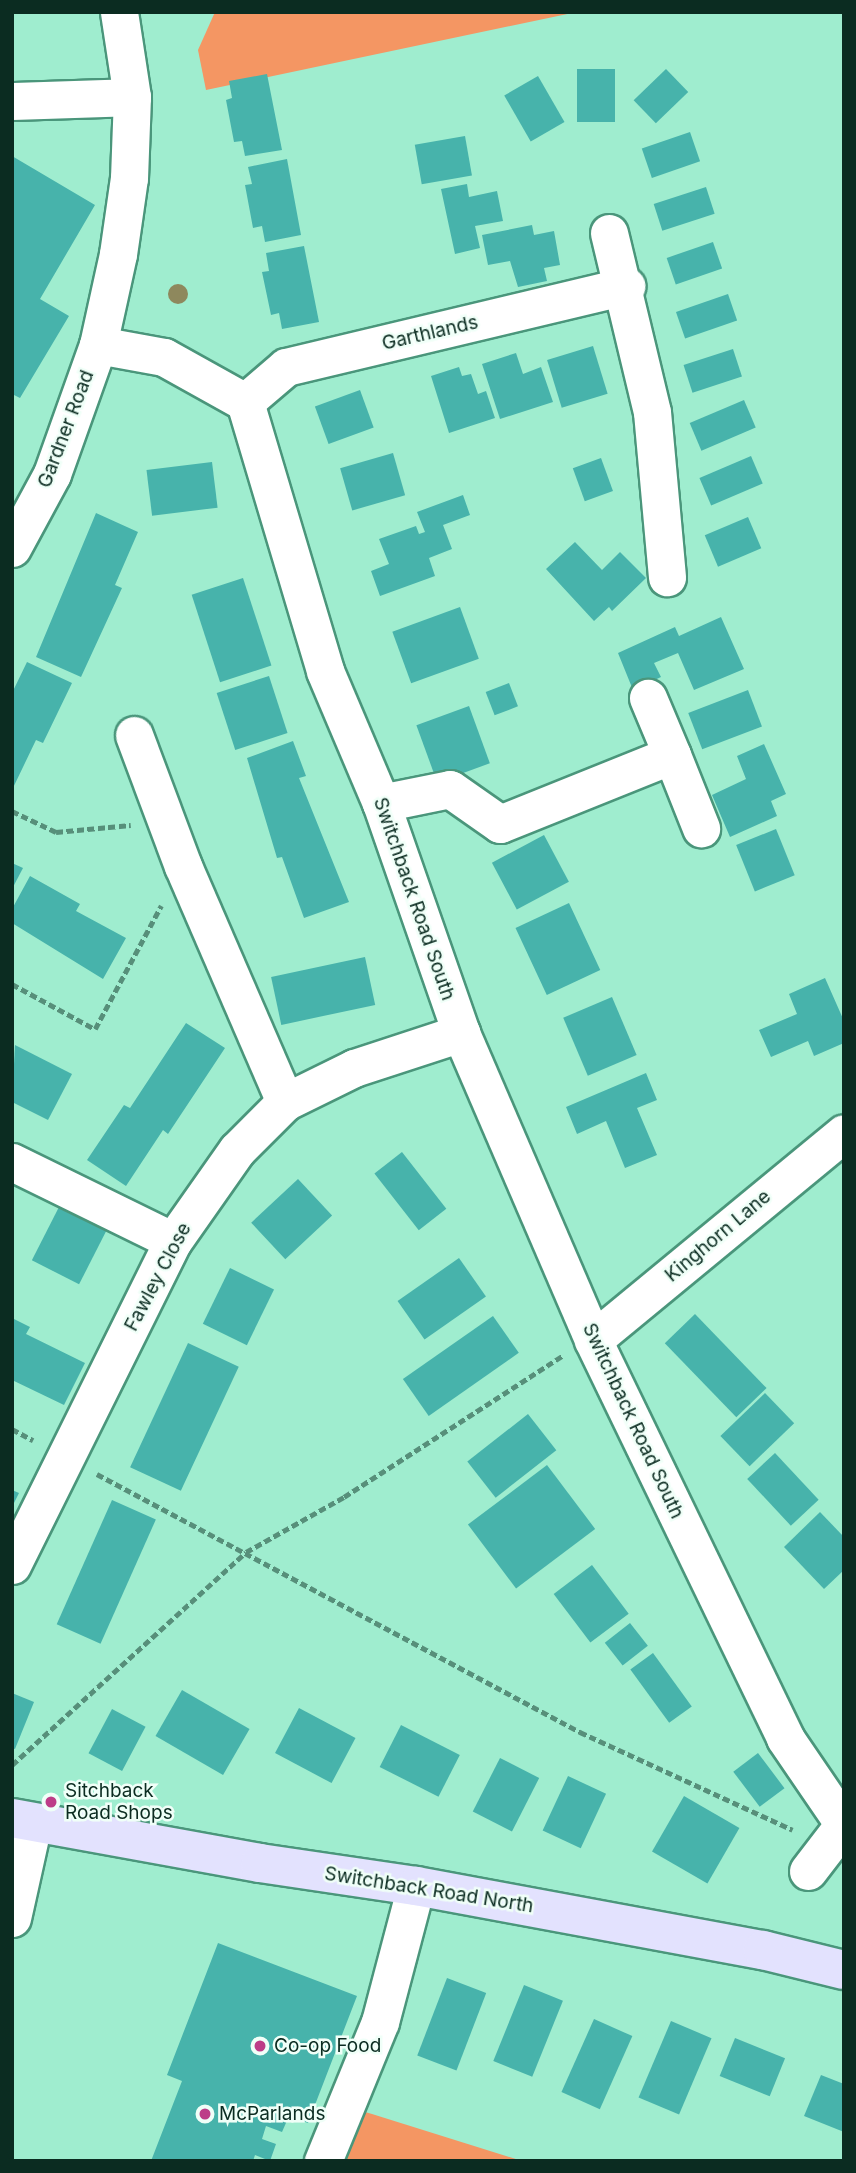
<!DOCTYPE html>
<style>
body{margin:0}
#map{position:relative;width:856px;height:2173px;overflow:hidden;background:#9fedcf;font-family:Inter,sans-serif}
div>[style]{position:absolute}
[style*='--x']{left:calc(var(--x)*1px);top:calc(var(--y)*1px);width:calc(var(--w)*1px);rotate:calc(var(--a)*1deg)}
.green>*{inset:0;background:#f49663}
.building>*{inset:0;background:#47b3ab;transform-origin:0 0}
.path>*{height:4.5px;margin-top:-2.25px;transform-origin:0;background:repeating-linear-gradient(90deg,#578f7a 0 7px,transparent 0 10.5px)}
.roads{filter:drop-shadow(2px 0 #4a967b) drop-shadow(-2px 0 #4a967b) drop-shadow(0 2px #4a967b) drop-shadow(0 -2px #4a967b)}
.minor>*{height:37px;margin:-18.5px;padding:0 18.5px;transform-origin:18.5px;border-radius:18.5px;background:#fff}
.major>*{height:38px;margin:-19px;padding:0 19px;transform-origin:19px;border-radius:19px;background:#e3e2fe}
.trees>*{width:20px;height:20px;margin:-10px;border-radius:50%;background:#8e885d}
.dots>*{width:19px;height:19px;translate:-50% -50%;box-sizing:border-box;border:4px solid #f0fff8;border-radius:50%}
span{translate:-50% -50%;white-space:nowrap;text-align:center;line-height:1.15;-webkit-text-stroke:5px #f0fff8;paint-order:stroke}
.street-label{font-size:19px;color:#0b2c21}
.poi-label{font-size:19px;color:#0b2c21}
.left{translate:0 -50%;text-align:left}
.frame{position:absolute;inset:0;border:14px solid #0b2c21;pointer-events:none}
</style>
<div id="map">
<div class="green">
<div style="clip-path:polygon(215px 12px,577px 12px,206px 90px,198px 50px)"></div>
<div style="clip-path:polygon(365px 2112px,372px 2114px,522px 2161px,346px 2161px)"></div>
</div>
<div class="building">
<div style="left:577px;top:69px;width:38px;height:53px"></div>
<div style="left:666px;top:69px;width:32px;height:45px;rotate:46deg"></div>
<div style="clip-path:polygon(267px 74px,282px 150px,245px 156px,242px 141px,234px 142px,226px 100px,232px 98px,229px 81px)"></div>
<div style="left:538px;top:76px;width:53px;height:39px;rotate:60deg"></div>
<div style="left:690px;top:132px;width:31px;height:51px;rotate:71deg"></div>
<div style="left:465px;top:136px;width:40px;height:51px;rotate:80deg"></div>
<div style="clip-path:polygon(12px 156px,95px 205px,40px 299px,69px 316px,20px 398px,12px 394px)"></div>
<div style="clip-path:polygon(287px 159px,301px 235px,265px 242px,262px 226px,253px 228px,245px 185px,252px 184px,248px 167px)"></div>
<div style="clip-path:polygon(467px 184px,469px 197px,497px 191px,503px 221px,475px 226px,480px 248px,455px 254px,441px 189px)"></div>
<div style="left:706px;top:187px;width:28px;height:55px;rotate:72deg"></div>
<div style="clip-path:polygon(532px 225px,534px 235px,554px 231px,560px 265px,544px 268px,547px 281px,518px 287px,510px 261px,488px 265px,482px 235px)"></div>
<div style="left:713px;top:242px;width:28px;height:49px;rotate:71deg"></div>
<div style="clip-path:polygon(304px 246px,319px 322px,282px 329px,279px 313px,271px 315px,262px 272px,269px 271px,266px 253px)"></div>
<div style="left:728px;top:294px;width:28px;height:55px;rotate:71deg"></div>
<div style="left:593px;top:346px;width:50px;height:48px;rotate:73deg"></div>
<div style="left:733px;top:349px;width:29px;height:52px;rotate:72deg"></div>
<div style="clip-path:polygon(516px 353px,523px 374px,541px 367px,553px 402px,500px 419px,482px 364px)"></div>
<div style="clip-path:polygon(459px 367px,462px 376px,471px 374px,478px 394px,486px 391px,495px 418px,449px 433px,431px 376px)"></div>
<div style="left:360px;top:390px;width:40px;height:48px;rotate:70deg"></div>
<div style="left:744px;top:400px;width:30px;height:59px;rotate:67deg"></div>
<div style="left:393px;top:453px;width:44px;height:55px;rotate:74deg"></div>
<div style="left:751px;top:456px;width:30px;height:56px;rotate:67deg"></div>
<div style="left:601px;top:458px;width:35px;height:30px;rotate:70deg"></div>
<div style="left:212px;top:462px;width:46px;height:66px;rotate:83deg"></div>
<div style="clip-path:polygon(463px 495px,470px 515px,443px 525px,452px 549px,429px 558px,435px 576px,380px 596px,371px 571px,389px 564px,379px 539px,416px 526px,419px 534px,425px 532px,417px 512px)"></div>
<div style="clip-path:polygon(96px 513px,138px 532px,115px 585px,122px 588px,81px 677px,36px 657px)"></div>
<div style="left:748px;top:517px;width:34px;height:47px;rotate:67deg"></div>
<div style="clip-path:polygon(575px 542px,602px 570px,620px 552px,646px 578px,612px 611px,609px 607px,594px 621px,546px 569px)"></div>
<div style="left:243px;top:578px;width:92px;height:54px;rotate:72deg"></div>
<div style="left:460px;top:607px;width:55px;height:72px;rotate:70deg"></div>
<div style="clip-path:polygon(721px 617px,744px 669px,694px 690px,678px 653px,654px 663px,661px 677px,633px 690px,618px 653px,675px 627px,679px 636px)"></div>
<div style="clip-path:polygon(27px 662px,72px 683px,43px 743px,36px 740px,12px 790px,12px 693px)"></div>
<div style="left:269px;top:676px;width:60px;height:55px;rotate:72deg"></div>
<div style="left:509px;top:683px;width:25px;height:25px;rotate:69deg"></div>
<div style="left:748px;top:690px;width:39px;height:64px;rotate:69deg"></div>
<div style="left:469px;top:706px;width:61px;height:56px;rotate:70deg"></div>
<div style="clip-path:polygon(293px 741px,306px 776px,299px 778px,349px 902px,304px 918px,282px 857px,277px 858px,247px 758px)"></div>
<div style="clip-path:polygon(764px 744px,786px 794px,771px 801px,777px 816px,730px 837px,712px 795px,746px 779px,737px 756px)"></div>
<div style="left:776px;top:829px;width:50px;height:43px;rotate:68deg"></div>
<div style="left:544px;top:835px;width:53px;height:59px;rotate:62deg"></div>
<div style="clip-path:polygon(12px 863px,23px 868px,12px 889px)"></div>
<div style="clip-path:polygon(30px 876px,80px 904px,76px 911px,126px 938px,103px 979px,12px 923px,12px 909px)"></div>
<div style="left:569px;top:903px;width:74px;height:59px;rotate:65deg"></div>
<div style="left:365px;top:957px;width:49px;height:96px;rotate:78deg"></div>
<div style="clip-path:polygon(825px 978px,844px 1021px,844px 1043px,814px 1056px,808px 1041px,771px 1057px,759px 1030px,797px 1014px,789px 994px)"></div>
<div style="left:612px;top:997px;width:63px;height:53px;rotate:67deg"></div>
<div style="clip-path:polygon(186px 1023px,225px 1048px,168px 1134px,163px 1130px,126px 1186px,87px 1160px,124px 1105px,130px 1108px)"></div>
<div style="clip-path:polygon(15px 1045px,72px 1074px,48px 1120px,12px 1102px)"></div>
<div style="clip-path:polygon(646px 1073px,657px 1100px,637px 1108px,657px 1155px,625px 1168px,606px 1121px,577px 1134px,566px 1107px)"></div>
<div style="left:402px;top:1152px;width:72px;height:35px;rotate:52deg"></div>
<div style="left:298px;top:1179px;width:50px;height:64px;rotate:47deg"></div>
<div style="left:60px;top:1205px;width:53px;height:62px;rotate:27deg"></div>
<div style="left:459px;top:1258px;width:47px;height:75px;rotate:55deg"></div>
<div style="left:230px;top:1268px;width:49px;height:62px;rotate:26deg"></div>
<div style="left:695px;top:1314px;width:103px;height:42px;rotate:46deg"></div>
<div style="left:493px;top:1316px;width:45px;height:110px;rotate:55deg"></div>
<div style="clip-path:polygon(12px 1318px,30px 1327px,26px 1334px,85px 1363px,64px 1405px,12px 1380px)"></div>
<div style="left:188px;top:1343px;width:56px;height:137px;rotate:25deg"></div>
<div style="left:765px;top:1393px;width:42px;height:62px;rotate:46deg"></div>
<div style="left:528px;top:1414px;width:46px;height:77px;rotate:52deg"></div>
<div style="left:775px;top:1453px;width:64px;height:38px;rotate:47deg"></div>
<div style="left:547px;top:1465px;width:80px;height:99px;rotate:53deg"></div>
<div style="clip-path:polygon(12px 1490px,19px 1493px,12px 1507px)"></div>
<div style="left:112px;top:1500px;width:48px;height:136px;rotate:24deg"></div>
<div style="clip-path:polygon(820px 1512px,844px 1537px,844px 1570px,824px 1589px,784px 1547px)"></div>
<div style="left:592px;top:1565px;width:61px;height:48px;rotate:53deg"></div>
<div style="left:630px;top:1623px;width:29px;height:32px;rotate:52deg"></div>
<div style="left:653px;top:1653px;width:66px;height:28px;rotate:54deg"></div>
<div style="left:182px;top:1690px;width:78px;height:53px;rotate:30deg"></div>
<div style="clip-path:polygon(12px 1693px,34px 1702px,15px 1749px,12px 1748px)"></div>
<div style="left:299px;top:1708px;width:64px;height:51px;rotate:28deg"></div>
<div style="left:112px;top:1709px;width:38px;height:50px;rotate:28deg"></div>
<div style="left:401px;top:1725px;width:66px;height:47px;rotate:27deg"></div>
<div style="left:758px;top:1753px;width:44px;height:31px;rotate:53deg"></div>
<div style="left:500px;top:1758px;width:44px;height:60px;rotate:27deg"></div>
<div style="left:568px;top:1776px;width:42px;height:60px;rotate:25deg"></div>
<div style="left:684px;top:1796px;width:64px;height:64px;rotate:30deg"></div>
<div style="clip-path:polygon(218px 1943px,357px 1996px,308px 2123px,289px 2116px,282px 2132px,266px 2126px,262px 2139px,276px 2144px,270px 2161px,255px 2155px,253px 2161px,151px 2161px,182px 2081px,167px 2075px)"></div>
<div style="left:447px;top:1978px;width:42px;height:83px;rotate:21deg"></div>
<div style="left:524px;top:1985px;width:42px;height:82px;rotate:22deg"></div>
<div style="left:594px;top:2019px;width:42px;height:80px;rotate:24deg"></div>
<div style="left:671px;top:2021px;width:44px;height:83px;rotate:23deg"></div>
<div style="left:735px;top:2038px;width:54px;height:41px;rotate:22deg"></div>
<div style="clip-path:polygon(821px 2075px,844px 2084px,844px 2132px,804px 2116px)"></div>
</div>
<div class="path">
<div style="--x:12;--y:811;--w:49;--a:25.5"></div>
<div style="--x:56;--y:832;--w:75;--a:-5.3"></div>
<div style="--x:12;--y:984;--w:94;--a:28.5"></div>
<div style="--x:95;--y:1029;--w:140;--a:-61.8"></div>
<div style="--x:12;--y:1429;--w:24;--a:28"></div>
<div style="--x:97;--y:1474;--w:548;--a:28.11"></div>
<div style="--x:580;--y:1732;--w:234;--a:24.7"></div>
<div style="--x:12;--y:1765;--w:316;--a:-42.3"></div>
<div style="--x:246;--y:1552;--w:112;--a:-29.3"></div>
<div style="--x:344;--y:1497;--w:260;--a:-32.9"></div>
</div>
<div class="roads">
<div class="minor">
<div style="--x:12;--y:101;--w:120;--a:-1.9"></div>
<div style="--x:609;--y:233;--w:184;--a:76.5"></div>
<div style="--x:652;--y:412;--w:166;--a:84.8"></div>
<div style="--x:98;--y:345;--w:67;--a:10.3"></div>
<div style="--x:164;--y:357;--w:93;--a:29.1"></div>
<div style="--x:245;--y:402;--w:281;--a:73.4"></div>
<div style="--x:325;--y:671;--w:143;--a:67"></div>
<div style="--x:381;--y:803;--w:244;--a:70.8"></div>
<div style="--x:461;--y:1033;--w:334;--a:66.7"></div>
<div style="--x:593;--y:1340;--w:442;--a:64.2"></div>
<div style="--x:785;--y:1738;--w:103;--a:55.7"></div>
<div style="--x:245;--y:402;--w:54;--a:-40.5"></div>
<div style="--x:286;--y:367;--w:350;--a:-13.4"></div>
<div style="--x:12;--y:548;--w:84;--a:-61.6"></div>
<div style="--x:52;--y:474;--w:137;--a:-70.4"></div>
<div style="--x:98;--y:345;--w:93;--a:-77.6"></div>
<div style="--x:118;--y:254;--w:77;--a:-81.8"></div>
<div style="--x:129;--y:178;--w:81;--a:-87.9"></div>
<div style="--x:132;--y:97;--w:86;--a:-98.7"></div>
<div style="--x:134;--y:735;--w:140;--a:69.5"></div>
<div style="--x:183;--y:866;--w:257;--a:66.6"></div>
<div style="--x:672;--y:755;--w:79;--a:68.3"></div>
<div style="--x:381;--y:803;--w:70;--a:-11.5"></div>
<div style="--x:450;--y:789;--w:61;--a:35"></div>
<div style="--x:500;--y:824;--w:185;--a:-21.9"></div>
<div style="--x:672;--y:755;--w:62;--a:-112.8"></div>
<div style="--x:12;--y:1162;--w:179;--a:26.1"></div>
<div style="--x:593;--y:1340;--w:325;--a:-39.5"></div>
<div style="--x:12;--y:1565;--w:362;--a:-63.6"></div>
<div style="--x:173;--y:1241;--w:111;--a:-54.9"></div>
<div style="--x:237;--y:1150;--w:68;--a:-45"></div>
<div style="--x:285;--y:1102;--w:77;--a:-26.2"></div>
<div style="--x:354;--y:1068;--w:113;--a:-18.1"></div>
<div style="--x:808;--y:1871;--w:59;--a:-52.5"></div>
<div style="--x:12;--y:1918;--w:97;--a:-77.5"></div>
<div style="--x:323;--y:2161;--w:150;--a:-67.7"></div>
<div style="--x:380;--y:2022;--w:141;--a:-75.2"></div>
</div>
<div class="major">
<div style="--x:12;--y:1818;--w:252;--a:10.3"></div>
<div style="--x:260;--y:1863;--w:158;--a:8.4"></div>
<div style="--x:416;--y:1886;--w:353;--a:10.5"></div>
<div style="--x:763;--y:1950;--w:83;--a:13.9"></div>
</div>
</div>
<div class="trees">
<div style="left:178px;top:294px"></div>
</div>
<div class="dots">
<div style="left:51px;top:1802px;background:#bd3d88"></div>
<div style="left:260px;top:2046px;background:#bd3d88"></div>
<div style="left:205px;top:2114px;background:#bd3d88"></div>
</div>
<div class="street-label">
<span style="left:430px;top:333px;rotate:-13deg">Garthlands</span>
<span style="left:66px;top:429px;rotate:-69deg">Gardner Road</span>
<span style="left:414px;top:899px;rotate:71deg">Switchback Road South</span>
<span style="left:718px;top:1236px;rotate:-40deg">Kinghorn Lane</span>
<span style="left:158px;top:1277px;rotate:-62deg">Fawley Close</span>
<span style="left:633px;top:1421px;rotate:65deg">Switchback Road South</span>
<span style="left:429px;top:1890px;rotate:9deg">Switchback Road North</span>
</div>
<div class="poi-label">
<span class="left" style="left:65px;top:1802px">Sitchback<br>Road Shops</span>
<span class="left" style="left:274px;top:2046px">Co-op Food</span>
<span class="left" style="left:219px;top:2114px">McParlands</span>
</div>
<div class="frame"></div>
</div>
